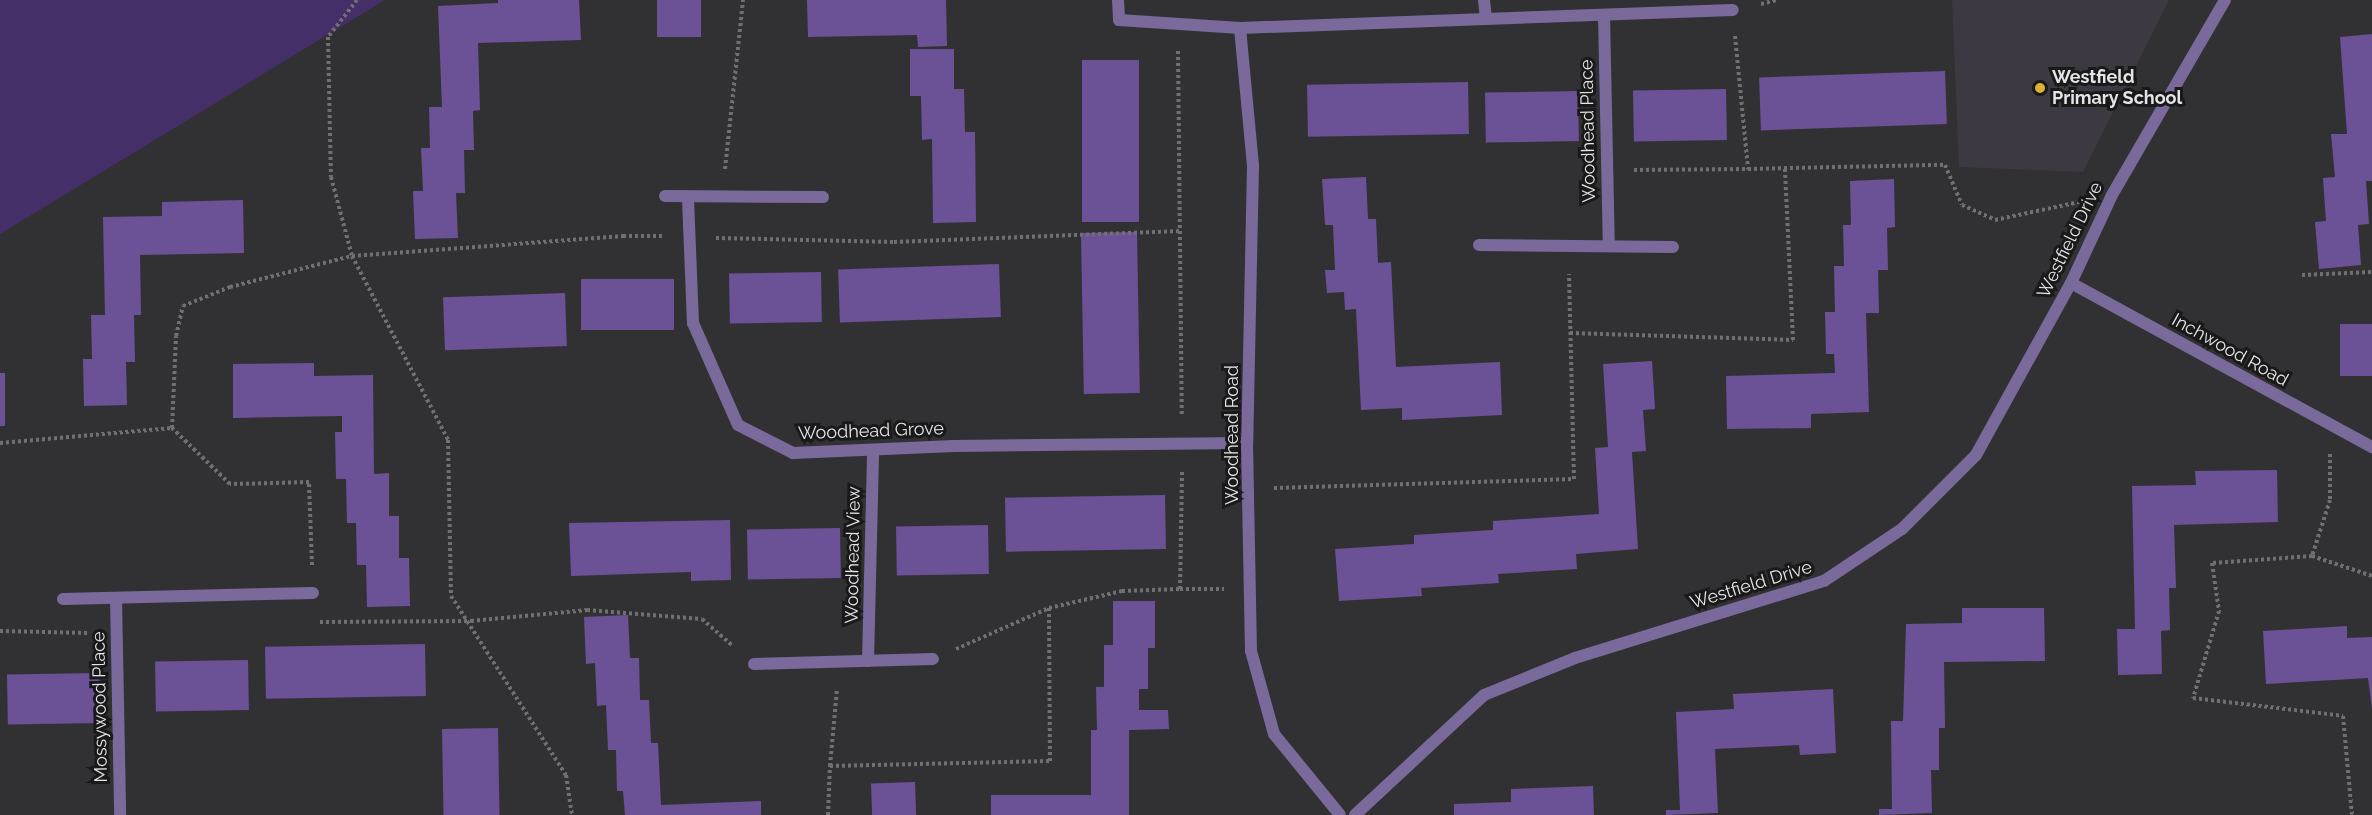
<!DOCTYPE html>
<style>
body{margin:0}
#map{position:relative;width:2372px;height:815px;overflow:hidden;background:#313134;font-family:Raleway,sans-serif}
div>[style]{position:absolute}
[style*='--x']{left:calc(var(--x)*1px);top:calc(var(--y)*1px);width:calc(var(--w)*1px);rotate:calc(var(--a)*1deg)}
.built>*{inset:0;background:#3c3942}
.green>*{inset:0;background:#442f68}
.building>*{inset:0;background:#6b5297;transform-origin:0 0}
.path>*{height:4px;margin-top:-2px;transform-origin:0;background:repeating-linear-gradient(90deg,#706f72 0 3px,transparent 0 6px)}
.minor>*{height:12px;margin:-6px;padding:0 6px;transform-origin:6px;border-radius:6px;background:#7a6a9b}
.tertiary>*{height:12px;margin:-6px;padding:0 6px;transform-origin:6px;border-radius:6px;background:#7a6a9b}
.dots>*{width:16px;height:16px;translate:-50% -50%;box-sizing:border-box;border:3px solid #19191a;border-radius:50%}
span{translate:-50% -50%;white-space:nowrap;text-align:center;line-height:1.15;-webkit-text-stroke:6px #19191a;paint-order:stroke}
.poi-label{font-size:18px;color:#e4e3e5;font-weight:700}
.left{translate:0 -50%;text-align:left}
.street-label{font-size:18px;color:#e4e3e5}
</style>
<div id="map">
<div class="built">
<div style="clip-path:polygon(1952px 0,2169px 0,2083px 172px,1959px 167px)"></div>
</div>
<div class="green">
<div style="clip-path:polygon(0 0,385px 0,0 234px)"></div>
</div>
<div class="building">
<div style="clip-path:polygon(498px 0,579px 0,581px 40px,478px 43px,480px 110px,473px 111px,474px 150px,464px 150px,465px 193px,456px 193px,458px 238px,415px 239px,413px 191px,423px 191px,421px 148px,430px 148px,429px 107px,442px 107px,438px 6px,498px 3px)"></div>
<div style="left:657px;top:0;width:44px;height:37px"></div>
<div style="clip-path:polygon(807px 0,946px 0,947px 46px,918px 47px,917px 35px,808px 37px)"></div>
<div style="clip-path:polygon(2372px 34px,2372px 181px,2366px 181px,2369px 224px,2358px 225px,2361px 265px,2319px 269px,2315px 222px,2326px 221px,2323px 178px,2335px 177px,2331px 134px,2347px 134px,2340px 37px)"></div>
<div style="clip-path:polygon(910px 49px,954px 49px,954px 89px,964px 89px,965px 132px,975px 132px,976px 222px,933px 223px,932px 139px,922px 140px,921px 96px,910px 96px)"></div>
<div style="left:1082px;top:60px;width:57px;height:162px"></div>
<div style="left:1945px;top:71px;width:53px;height:186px;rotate:88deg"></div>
<div style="left:1468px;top:82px;width:52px;height:161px;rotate:89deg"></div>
<div style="left:1726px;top:89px;width:51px;height:93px;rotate:89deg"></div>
<div style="left:1578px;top:91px;width:50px;height:93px;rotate:89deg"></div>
<div style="clip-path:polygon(1366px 177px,1368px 219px,1376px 219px,1378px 263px,1391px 262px,1396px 367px,1500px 362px,1502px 415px,1402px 420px,1402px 408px,1361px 410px,1356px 309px,1345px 310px,1344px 292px,1327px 293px,1325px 270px,1335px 270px,1333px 225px,1325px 225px,1322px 179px)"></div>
<div style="clip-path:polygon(1894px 179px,1895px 227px,1887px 228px,1888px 270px,1878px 270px,1879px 313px,1866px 313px,1869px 412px,1811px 414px,1811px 428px,1727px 429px,1726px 376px,1835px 373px,1834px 354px,1826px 354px,1825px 312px,1835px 312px,1834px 266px,1844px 266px,1843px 225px,1851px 225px,1850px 181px)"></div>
<div style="clip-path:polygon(243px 200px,244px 253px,140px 255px,141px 315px,134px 315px,135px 362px,126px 362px,127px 405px,84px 406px,83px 359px,92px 359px,91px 315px,105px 315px,103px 217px,162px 216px,162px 202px)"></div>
<div style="left:1137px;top:232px;width:161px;height:56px;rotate:89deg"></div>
<div style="left:999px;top:264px;width:53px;height:161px;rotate:88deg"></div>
<div style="left:821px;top:272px;width:50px;height:92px;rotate:89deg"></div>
<div style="left:674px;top:279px;width:51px;height:93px;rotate:90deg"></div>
<div style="left:565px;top:293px;width:53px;height:122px;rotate:88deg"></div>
<div style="left:2372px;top:324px;width:52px;height:32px;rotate:90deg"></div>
<div style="clip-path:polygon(1652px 361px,1655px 409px,1643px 410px,1646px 451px,1632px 452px,1638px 549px,1576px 554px,1577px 569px,1498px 574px,1499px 583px,1421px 588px,1422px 596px,1339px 601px,1335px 549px,1414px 544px,1414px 535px,1493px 530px,1493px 521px,1599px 514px,1595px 448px,1608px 447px,1603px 364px)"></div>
<div style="clip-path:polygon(314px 363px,314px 376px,373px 375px,374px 474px,389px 473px,389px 516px,399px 516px,399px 558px,409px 558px,410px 606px,367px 607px,366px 565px,357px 565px,356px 523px,347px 523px,346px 479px,336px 479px,335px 432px,342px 432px,342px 416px,233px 418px,233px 364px)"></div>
<div style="left:0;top:373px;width:5px;height:53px"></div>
<div style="clip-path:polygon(2277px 470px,2278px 522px,2174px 525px,2176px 588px,2169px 588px,2170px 630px,2161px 631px,2162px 674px,2118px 675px,2117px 629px,2135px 629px,2132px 486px,2196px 485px,2195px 471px)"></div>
<div style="left:1165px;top:495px;width:54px;height:160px;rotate:89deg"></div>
<div style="clip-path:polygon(730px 520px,731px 580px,691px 581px,691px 572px,571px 576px,569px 523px)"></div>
<div style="left:988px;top:525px;width:49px;height:92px;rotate:89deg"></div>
<div style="left:840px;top:528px;width:50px;height:93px;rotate:89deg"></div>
<div style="clip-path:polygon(1113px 601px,1155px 601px,1155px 648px,1148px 648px,1148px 689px,1139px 689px,1139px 710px,1168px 710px,1169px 729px,1129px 730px,1129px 815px,991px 815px,991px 795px,1091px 795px,1091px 730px,1097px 730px,1096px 687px,1104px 687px,1104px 645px,1113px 645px)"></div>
<div style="clip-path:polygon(1962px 608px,2044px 608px,2045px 661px,1944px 662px,1945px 728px,1939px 728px,1939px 770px,1931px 770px,1932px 813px,1879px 815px,1879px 809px,1892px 809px,1891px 721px,1903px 721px,1906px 624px,1962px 623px)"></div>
<div style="clip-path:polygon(628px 615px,630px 658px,639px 658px,640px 700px,649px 700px,651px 743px,658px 743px,661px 805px,761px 801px,761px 815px,625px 815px,623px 791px,617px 791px,616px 750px,608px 750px,606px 705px,597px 706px,595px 663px,586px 664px,584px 617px)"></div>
<div style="clip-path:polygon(2347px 626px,2347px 638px,2372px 637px,2372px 709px,2368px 678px,2266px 684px,2263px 631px)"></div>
<div style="left:425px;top:644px;width:52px;height:160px;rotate:89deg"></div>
<div style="left:248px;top:660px;width:50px;height:93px;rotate:89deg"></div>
<div style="left:99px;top:673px;width:50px;height:92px;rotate:89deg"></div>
<div style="clip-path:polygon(1833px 689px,1836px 753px,1800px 755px,1799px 745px,1715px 749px,1718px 813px,1666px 815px,1666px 810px,1680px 810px,1676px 712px,1734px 709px,1733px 694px)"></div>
<div style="left:498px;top:728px;width:87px;height:56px;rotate:89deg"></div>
<div style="left:915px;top:782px;width:33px;height:44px;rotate:88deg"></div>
<div style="clip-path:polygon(1593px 786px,1594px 815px,1454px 815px,1454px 804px,1511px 802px,1511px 789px)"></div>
</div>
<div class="path">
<div style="--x:357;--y:0;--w:47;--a:128.1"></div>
<div style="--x:328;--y:37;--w:140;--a:88.8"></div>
<div style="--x:331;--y:177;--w:82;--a:75.1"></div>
<div style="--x:352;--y:256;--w:208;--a:62.4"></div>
<div style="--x:448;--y:440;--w:156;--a:88.9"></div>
<div style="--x:451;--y:596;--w:213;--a:57.3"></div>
<div style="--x:566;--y:775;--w:40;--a:81.5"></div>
<div style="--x:1761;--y:4;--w:16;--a:-14"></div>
<div style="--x:1735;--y:36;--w:134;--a:84.4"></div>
<div style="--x:1748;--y:169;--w:197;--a:-1.2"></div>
<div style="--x:1945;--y:165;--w:43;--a:67"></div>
<div style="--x:1962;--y:205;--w:36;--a:24"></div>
<div style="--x:1995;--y:220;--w:86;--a:-12.1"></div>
<div style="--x:1178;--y:51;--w:365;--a:89.4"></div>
<div style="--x:725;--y:169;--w:170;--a:-83.9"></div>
<div style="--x:1634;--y:170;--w:114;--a:-0.5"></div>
<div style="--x:716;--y:238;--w:178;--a:1.3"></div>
<div style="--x:894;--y:242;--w:287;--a:-2.2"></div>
<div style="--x:2302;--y:275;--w:70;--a:-2.5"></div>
<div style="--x:1570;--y:333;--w:223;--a:1.8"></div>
<div style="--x:1793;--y:340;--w:172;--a:-92.7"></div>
<div style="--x:0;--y:443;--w:173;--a:-5"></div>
<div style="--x:2330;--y:454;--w:46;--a:90"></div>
<div style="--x:2330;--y:500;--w:59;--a:107.8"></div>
<div style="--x:2312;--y:556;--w:100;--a:176"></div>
<div style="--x:2212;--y:563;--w:49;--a:81.7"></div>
<div style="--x:2219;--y:611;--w:91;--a:106.6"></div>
<div style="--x:2193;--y:698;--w:151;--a:6.8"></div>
<div style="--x:2343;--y:716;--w:99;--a:84.8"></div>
<div style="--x:1274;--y:488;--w:300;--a:-1.7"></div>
<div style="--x:1574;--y:479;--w:205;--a:-91.4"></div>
<div style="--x:2312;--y:556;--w:63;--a:18.4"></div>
<div style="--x:312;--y:565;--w:83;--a:-92.1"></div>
<div style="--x:309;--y:482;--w:79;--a:178.5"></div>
<div style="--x:230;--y:484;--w:81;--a:-136"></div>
<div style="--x:172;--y:428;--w:92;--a:-87.5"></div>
<div style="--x:176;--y:336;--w:31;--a:-77"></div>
<div style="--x:183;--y:306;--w:51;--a:-22"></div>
<div style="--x:230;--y:287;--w:126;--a:-14.3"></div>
<div style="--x:352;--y:256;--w:272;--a:-4.2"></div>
<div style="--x:623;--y:236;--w:40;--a:0"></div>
<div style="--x:1180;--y:589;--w:44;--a:0"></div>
<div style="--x:320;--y:622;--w:151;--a:-0.4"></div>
<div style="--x:471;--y:621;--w:117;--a:-5.4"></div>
<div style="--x:587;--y:610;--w:115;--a:4.5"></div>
<div style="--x:702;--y:619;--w:41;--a:41.1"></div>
<div style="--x:0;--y:631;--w:89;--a:1.3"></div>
<div style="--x:956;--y:649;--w:102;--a:-23.8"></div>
<div style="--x:830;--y:766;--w:77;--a:-84.8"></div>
<div style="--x:828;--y:815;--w:49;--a:-87.7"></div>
<div style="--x:830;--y:766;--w:220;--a:-1.3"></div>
<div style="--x:1050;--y:761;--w:153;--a:-90.4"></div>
<div style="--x:1049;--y:608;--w:75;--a:-13.1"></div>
<div style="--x:1122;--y:591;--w:58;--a:-2"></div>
<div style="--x:1180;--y:589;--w:118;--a:-89"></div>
</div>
<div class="minor">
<div style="--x:1118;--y:0;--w:20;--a:87"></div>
<div style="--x:1119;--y:20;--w:121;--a:3.8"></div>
<div style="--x:1240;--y:28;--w:493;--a:-2.1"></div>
<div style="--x:1484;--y:0;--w:19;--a:84"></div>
<div style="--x:1604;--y:15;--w:231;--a:88.8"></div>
<div style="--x:1240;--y:28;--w:139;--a:84.6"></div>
<div style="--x:1253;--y:166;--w:277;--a:91.2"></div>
<div style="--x:1247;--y:443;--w:208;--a:88.9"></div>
<div style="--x:1251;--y:651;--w:86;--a:74.5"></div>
<div style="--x:1274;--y:734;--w:104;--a:50.8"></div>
<div style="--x:665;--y:196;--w:158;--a:0.4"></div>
<div style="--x:688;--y:199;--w:124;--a:87.7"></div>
<div style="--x:693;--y:323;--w:111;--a:66.2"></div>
<div style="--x:738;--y:425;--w:62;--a:27"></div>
<div style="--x:793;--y:453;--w:161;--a:-2.5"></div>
<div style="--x:954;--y:446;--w:293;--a:-0.6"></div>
<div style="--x:1479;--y:245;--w:194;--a:0.6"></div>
<div style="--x:2071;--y:283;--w:343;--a:28.6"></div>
<div style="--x:116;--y:598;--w:217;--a:88.9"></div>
<div style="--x:63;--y:599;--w:250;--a:-1.4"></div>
<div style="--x:868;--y:661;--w:211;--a:-88.6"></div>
<div style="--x:754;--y:664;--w:179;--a:-1.6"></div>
</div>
<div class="tertiary">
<div style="--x:1355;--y:815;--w:176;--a:-42.9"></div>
<div style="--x:1484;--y:695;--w:98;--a:-22.1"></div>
<div style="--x:1575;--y:658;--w:261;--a:-17.2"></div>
<div style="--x:1824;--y:581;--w:94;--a:-33.7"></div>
<div style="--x:1902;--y:529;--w:105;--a:-45"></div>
<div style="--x:1976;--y:455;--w:196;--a:-61.1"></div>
<div style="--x:2071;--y:283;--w:97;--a:-65"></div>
<div style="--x:2112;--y:195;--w:225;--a:-59.9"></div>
</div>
<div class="dots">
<div style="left:2040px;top:88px;background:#ddb233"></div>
</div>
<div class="poi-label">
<span class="left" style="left:2052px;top:88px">Westfield<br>Primary School</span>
</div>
<div class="street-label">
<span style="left:1588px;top:131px;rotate:-91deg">Woodhead Place</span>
<span style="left:2070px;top:240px;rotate:-64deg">Westfield Drive</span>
<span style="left:2230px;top:350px;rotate:29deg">Inchwood Road</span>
<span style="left:871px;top:431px;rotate:-2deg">Woodhead Grove</span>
<span style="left:1232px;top:435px;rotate:-90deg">Woodhead Road</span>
<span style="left:853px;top:555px;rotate:-89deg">Woodhead View</span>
<span style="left:1751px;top:585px;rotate:-17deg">Westfield Drive</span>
<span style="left:100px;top:707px;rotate:-91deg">Mossywood Place</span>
</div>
</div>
